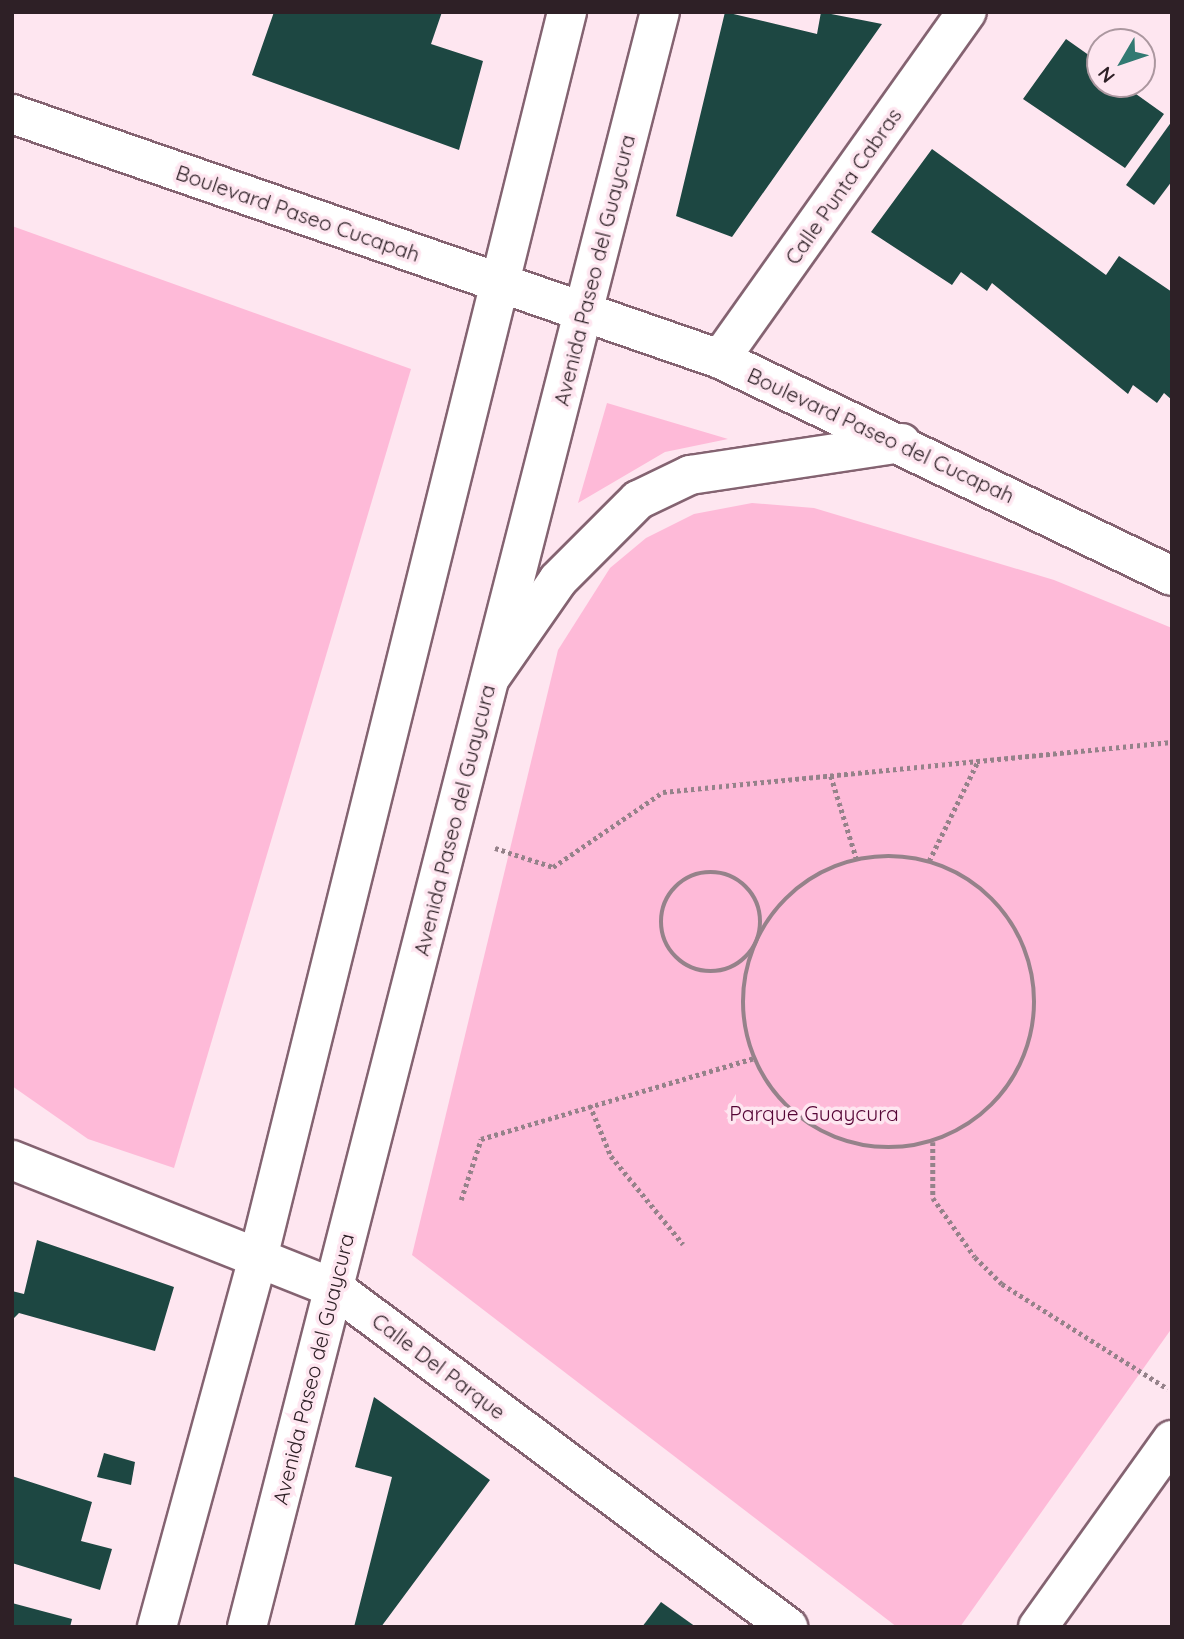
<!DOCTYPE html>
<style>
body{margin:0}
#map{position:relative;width:1184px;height:1639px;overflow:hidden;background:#fee6f0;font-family:Quicksand,sans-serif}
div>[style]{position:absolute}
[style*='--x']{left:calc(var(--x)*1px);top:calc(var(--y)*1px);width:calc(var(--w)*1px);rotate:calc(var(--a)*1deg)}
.green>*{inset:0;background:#febad8}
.building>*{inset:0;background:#1d4742}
.path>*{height:4.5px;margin-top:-2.25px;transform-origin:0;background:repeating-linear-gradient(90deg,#95828a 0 3.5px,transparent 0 7px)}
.path>.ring{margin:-2.25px;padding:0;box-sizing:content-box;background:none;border:4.5px solid #95828a;border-radius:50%}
.roads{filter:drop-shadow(2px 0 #846371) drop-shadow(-2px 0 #846371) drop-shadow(0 2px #846371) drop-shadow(0 -2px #846371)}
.street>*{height:38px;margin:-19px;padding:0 19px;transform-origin:19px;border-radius:19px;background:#fff}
.secondary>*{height:38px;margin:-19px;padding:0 19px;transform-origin:19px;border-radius:19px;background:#fff}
.primary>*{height:38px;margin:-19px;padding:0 19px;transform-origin:19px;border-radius:19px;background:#fff}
span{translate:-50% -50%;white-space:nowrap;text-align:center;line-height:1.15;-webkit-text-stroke:7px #fee6f0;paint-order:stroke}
.street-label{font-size:21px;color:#2e2026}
.park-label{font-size:21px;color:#550535}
.frame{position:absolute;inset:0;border:14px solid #2e2026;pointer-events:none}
.north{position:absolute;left:1086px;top:28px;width:70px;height:70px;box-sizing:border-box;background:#fee6f0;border:2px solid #ab979f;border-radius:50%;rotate:231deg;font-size:19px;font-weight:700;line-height:28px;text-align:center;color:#2e2026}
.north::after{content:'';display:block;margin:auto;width:24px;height:32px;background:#327972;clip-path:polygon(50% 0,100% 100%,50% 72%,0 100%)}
</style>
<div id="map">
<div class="green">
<div style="clip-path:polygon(12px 226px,411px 369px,174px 1168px,88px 1139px,12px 1086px)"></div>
<div style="clip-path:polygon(607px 403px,728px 439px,665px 452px,578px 503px)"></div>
<div style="clip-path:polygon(752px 503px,814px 508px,1054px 580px,1172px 628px,1172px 1328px,960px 1627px,897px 1627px,412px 1255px,558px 650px,610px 568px,646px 538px,694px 514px)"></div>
</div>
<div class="building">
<div style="clip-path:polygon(274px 12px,442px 12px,431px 44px,483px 61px,459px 150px,252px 75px)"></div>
<div style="clip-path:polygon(725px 12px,817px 34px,821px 12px,882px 24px,732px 237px,676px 216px)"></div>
<div style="clip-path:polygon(1066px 39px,1100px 63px,1100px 84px,1122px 84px,1164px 114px,1125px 168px,1023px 99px)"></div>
<div style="clip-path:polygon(1172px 121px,1172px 181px,1154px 205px,1126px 185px)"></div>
<div style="clip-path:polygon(932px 149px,1106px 275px,1119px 256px,1172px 292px,1172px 400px,1164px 393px,1157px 403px,1133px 385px,1128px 394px,992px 283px,987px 291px,961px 272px,952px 285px,871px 232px)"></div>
<div style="clip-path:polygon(37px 1240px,174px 1287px,155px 1351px,19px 1313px,12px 1320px,12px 1291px,24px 1294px)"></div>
<div style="clip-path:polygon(374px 1397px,490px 1480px,381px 1627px,354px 1627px,392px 1477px,355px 1467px)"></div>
<div style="clip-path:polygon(104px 1453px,135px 1462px,131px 1485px,97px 1477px)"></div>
<div style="clip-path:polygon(12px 1476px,92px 1502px,81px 1541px,112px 1549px,100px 1590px,12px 1563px)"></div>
<div style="clip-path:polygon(661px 1602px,696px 1627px,642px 1627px)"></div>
<div style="clip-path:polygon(12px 1603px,72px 1619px,70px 1627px,12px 1627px)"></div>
</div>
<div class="path">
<div style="--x:831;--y:776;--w:88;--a:72.8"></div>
<div style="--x:495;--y:848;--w:61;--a:18.1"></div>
<div style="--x:553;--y:867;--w:133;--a:-34.3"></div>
<div style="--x:663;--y:792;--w:511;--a:-5.61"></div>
<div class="ring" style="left:743px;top:856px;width:287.5px;height:287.5px"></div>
<div style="--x:929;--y:861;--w:111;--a:-63.9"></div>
<div class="ring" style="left:661px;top:872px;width:95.5px;height:95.5px"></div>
<div style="--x:590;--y:1105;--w:55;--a:67.6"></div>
<div style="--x:611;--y:1156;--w:114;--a:50.7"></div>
<div style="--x:933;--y:1142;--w:56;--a:90"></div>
<div style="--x:933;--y:1198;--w:72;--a:54.6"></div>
<div style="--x:975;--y:1257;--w:38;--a:45"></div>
<div style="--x:1002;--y:1284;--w:196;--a:32.3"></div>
<div style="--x:461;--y:1200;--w:64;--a:-71.8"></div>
<div style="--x:481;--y:1139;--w:286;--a:-16.5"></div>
</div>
<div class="roads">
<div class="street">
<div style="--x:720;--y:359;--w:426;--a:-54.6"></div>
<div style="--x:1038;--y:1627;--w:230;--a:-54.4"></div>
</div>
<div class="secondary">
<div style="--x:12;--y:1160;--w:347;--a:21.7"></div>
<div style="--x:334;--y:1288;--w:567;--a:36.75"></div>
<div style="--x:157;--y:1627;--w:383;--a:-74.7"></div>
<div style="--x:258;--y:1258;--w:1284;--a:-76.07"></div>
<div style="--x:247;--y:1627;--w:1667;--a:-75.66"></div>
</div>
<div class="primary">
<div style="--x:12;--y:114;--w:749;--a:19.09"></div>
<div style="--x:720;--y:359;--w:501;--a:25.65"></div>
<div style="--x:490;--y:678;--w:119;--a:-55.2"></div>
<div style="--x:558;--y:580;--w:113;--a:-45"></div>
<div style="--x:638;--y:500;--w:58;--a:-25.7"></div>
<div style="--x:690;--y:475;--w:214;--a:-8.6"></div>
</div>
</div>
<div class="street-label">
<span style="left:843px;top:186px;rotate:-55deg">Calle Punta Cabras</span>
<span style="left:298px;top:213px;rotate:19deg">Boulevard Paseo Cucapah</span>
<span style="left:594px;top:270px;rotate:-76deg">Avenida Paseo del Guaycura</span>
<span style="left:881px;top:435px;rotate:25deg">Boulevard Paseo del Cucapah</span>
<span style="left:454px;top:820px;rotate:-76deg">Avenida Paseo del Guaycura</span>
<span style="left:439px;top:1366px;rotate:37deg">Calle Del Parque</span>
<span style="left:313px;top:1369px;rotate:-76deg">Avenida Paseo del Guaycura</span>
</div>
<div class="park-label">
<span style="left:814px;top:1113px">Parque Guaycura</span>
</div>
<div class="frame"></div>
<div class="north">N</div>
</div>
